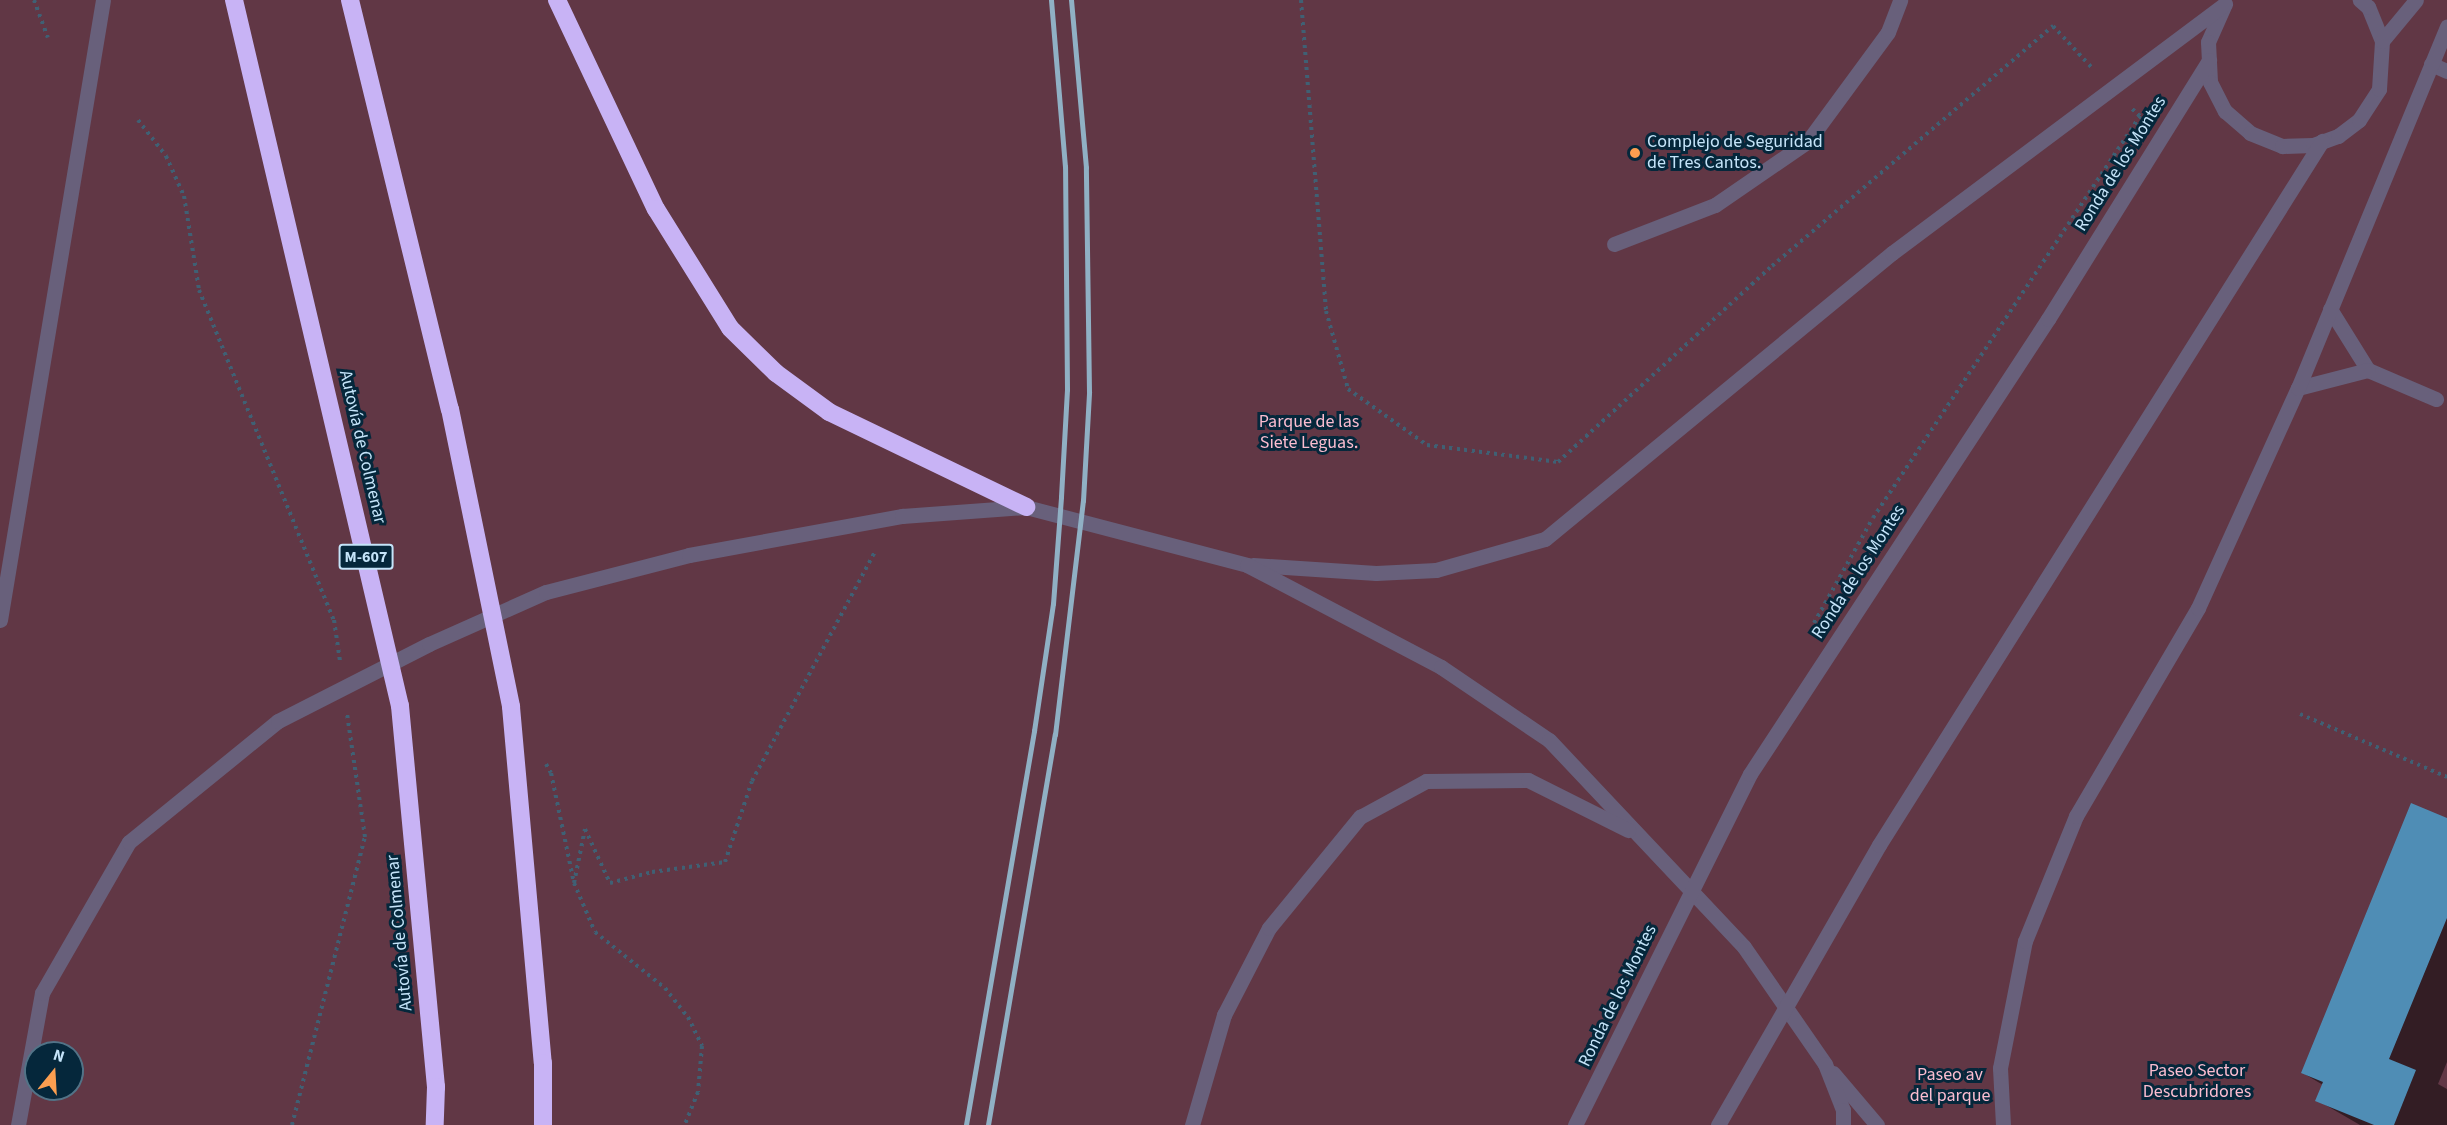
<!DOCTYPE html>
<meta charset="utf-8">
<style>
body{margin:0}
#map{position:relative;width:2447px;height:1125px;overflow:hidden;background:#05273b;font-family:"Source Sans 3",sans-serif}
div>[style]{position:absolute}
[style*='--x']{left:calc(var(--x)*1px);top:calc(var(--y)*1px);width:calc(var(--w)*1px);rotate:calc(var(--a)*1deg)}
.green>*{inset:0;background:#613745}
.shadow>*{inset:0;background:#0007}
.building>*{inset:0;background:#4f8db5}
.path>*{height:4px;margin-top:-2px;transform-origin:0;background:repeating-linear-gradient(90deg,#3f6074 0 3px,transparent 0 7.5px)}
.minor>*{height:15px;margin:-7.5px;padding:0 7.5px;transform-origin:7.5px;border-radius:7.5px;background:#68607b}
.highway>*{height:18px;margin:-9px;padding:0 9px;transform-origin:9px;border-radius:9px;background:#c8b3f5}
.rail>*{height:4.5px;margin:-2.25px;padding:0 2.25px;transform-origin:2.25px;border-radius:2.25px;background:#90b0c4}
.dots>*{width:16px;height:16px;translate:-50% -50%;box-sizing:border-box;border:3px solid #05273b;border-radius:50%}
span{translate:-50% -50%;white-space:nowrap;text-align:center;line-height:1.15;-webkit-text-stroke:6px #05273b;paint-order:stroke}
.shield-label span{padding:2px 4px;background:#05273b;border:2px solid;border-radius:4px;-webkit-text-stroke-width:0}
.shield-label{font-size:16px;color:#c5e4f9;font-weight:700}
.poi-label{font-size:18px;color:#c5e4f9}
.left{translate:0 -50%;text-align:left}
.street-label{font-size:18px;color:#c5e4f9}
.park-label{font-size:18px;color:#fbbdd0}
.north{position:absolute;left:24px;top:1041px;width:60px;height:60px;box-sizing:border-box;background:#05273b;border:2px solid #527387;border-radius:50%;rotate:18deg;font-size:16px;font-weight:700;line-height:24px;text-align:center;color:#c5e4f9}
.north::after{content:'';display:block;margin:auto;width:21px;height:27px;background:#fb9e50;clip-path:polygon(50% 0,100% 100%,50% 72%,0 100%)}
</style>
<div id="map">
<div class="green">
<div style="clip-path:polygon(evenodd,0 0,2447px 0,2447px 1125px,0 1125px,0 0,36px 1053px,72px 1053px,72px 1089px,36px 1089px,36px 1053px)"></div>
</div>
<div class="shadow">
<div style="clip-path:polygon(2447px 819px,2447px 1062px,2438px 1084px,2447px 1089px,2447px 1125px,2360px 1125px,2317px 1100px,2323px 1085px,2303px 1073px)"></div>
</div>
<div class="building">
<div style="clip-path:polygon(2411px 803px,2447px 818px,2447px 918px,2389px 1059px,2416px 1070px,2394px 1125px,2374px 1125px,2315px 1101px,2323px 1082px,2301px 1073px)"></div>
</div>
<div class="path">
<div style="--x:34;--y:0;--w:40;--a:69.8"></div>
<div style="--x:1301;--y:0;--w:312;--a:85.4"></div>
<div style="--x:1326;--y:311;--w:81;--a:74.2"></div>
<div style="--x:1348;--y:389;--w:97;--a:35.3"></div>
<div style="--x:1427;--y:445;--w:132;--a:7.4"></div>
<div style="--x:1558;--y:462;--w:290;--a:-42.5"></div>
<div style="--x:1772;--y:266;--w:370;--a:-40.5"></div>
<div style="--x:2053;--y:26;--w:59;--a:47.1"></div>
<div style="--x:138;--y:120;--w:46;--a:52.1"></div>
<div style="--x:166;--y:156;--w:44;--a:65.8"></div>
<div style="--x:184;--y:196;--w:95;--a:80.9"></div>
<div style="--x:199;--y:290;--w:357;--a:67.8"></div>
<div style="--x:334;--y:620;--w:41;--a:81.7"></div>
<div style="--x:1814;--y:623;--w:120;--a:-60.7"></div>
<div style="--x:1873;--y:518;--w:483;--a:-56.4"></div>
<div style="--x:2140;--y:116;--w:13;--a:-138"></div>
<div style="--x:2300;--y:714;--w:160;--a:23.2"></div>
<div style="--x:546;--y:764;--w:10;--a:61"></div>
<div style="--x:551;--y:773;--w:112;--a:78.2"></div>
<div style="--x:574;--y:883;--w:53;--a:66.8"></div>
<div style="--x:595;--y:932;--w:90;--a:38.7"></div>
<div style="--x:665;--y:988;--w:37;--a:52"></div>
<div style="--x:688;--y:1017;--w:32;--a:64"></div>
<div style="--x:702;--y:1046;--w:46;--a:95"></div>
<div style="--x:698;--y:1092;--w:35;--a:112"></div>
<div style="--x:574;--y:883;--w:55;--a:-78.5"></div>
<div style="--x:585;--y:829;--w:60;--a:65.2"></div>
<div style="--x:610;--y:883;--w:43;--a:-14.7"></div>
<div style="--x:652;--y:872;--w:74;--a:-7.8"></div>
<div style="--x:725;--y:862;--w:85;--a:-71.6"></div>
<div style="--x:752;--y:781;--w:260;--a:-61.8"></div>
<div style="--x:292;--y:1125;--w:297;--a:-75.8"></div>
<div style="--x:365;--y:837;--w:125;--a:-98.3"></div>
</div>
<div class="minor">
<div style="--x:2224;--y:6;--w:39;--a:114"></div>
<div style="--x:2208;--y:42;--w:40;--a:87.1"></div>
<div style="--x:2210;--y:82;--w:33;--a:63"></div>
<div style="--x:2225;--y:111;--w:33;--a:41"></div>
<div style="--x:2250;--y:133;--w:35;--a:22"></div>
<div style="--x:2282;--y:146;--w:31;--a:-2"></div>
<div style="--x:2313;--y:145;--w:27;--a:-20"></div>
<div style="--x:2338;--y:136;--w:26;--a:-37"></div>
<div style="--x:2359;--y:120;--w:37;--a:-57"></div>
<div style="--x:2379;--y:89;--w:48;--a:-86.4"></div>
<div style="--x:2382;--y:41;--w:37;--a:-112"></div>
<div style="--x:2368;--y:7;--w:11;--a:-139"></div>
<div style="--x:2382;--y:41;--w:53;--a:-50.3"></div>
<div style="--x:2431;--y:64;--w:17;--a:24"></div>
<div style="--x:1614;--y:244;--w:108;--a:-21.1"></div>
<div style="--x:1715;--y:205;--w:113;--a:-34.5"></div>
<div style="--x:1808;--y:141;--w:135;--a:-53.7"></div>
<div style="--x:1888;--y:32;--w:34;--a:-69"></div>
<div style="--x:2330;--y:309;--w:72;--a:58.1"></div>
<div style="--x:2368;--y:370;--w:74;--a:23.1"></div>
<div style="--x:2298;--y:388;--w:72;--a:-14.4"></div>
<div style="--x:1253;--y:565;--w:123;--a:3.7"></div>
<div style="--x:1376;--y:573;--w:60;--a:-2.9"></div>
<div style="--x:1436;--y:570;--w:113;--a:-15.9"></div>
<div style="--x:1545;--y:539;--w:450;--a:-39.5"></div>
<div style="--x:1892;--y:253;--w:416;--a:-36.8"></div>
<div style="--x:0;--y:620;--w:628;--a:-80.57"></div>
<div style="--x:1833;--y:1073;--w:68;--a:49.8"></div>
<div style="--x:18;--y:1125;--w:134;--a:-79.7"></div>
<div style="--x:42;--y:993;--w:174;--a:-60.1"></div>
<div style="--x:129;--y:842;--w:192;--a:-39.1"></div>
<div style="--x:278;--y:721;--w:169;--a:-27"></div>
<div style="--x:429;--y:644;--w:128;--a:-24"></div>
<div style="--x:546;--y:592;--w:148;--a:-14.5"></div>
<div style="--x:689;--y:555;--w:217;--a:-10.4"></div>
<div style="--x:902;--y:516;--w:124;--a:-4.2"></div>
<div style="--x:1026;--y:507;--w:228;--a:14.7"></div>
<div style="--x:1247;--y:565;--w:219;--a:27.7"></div>
<div style="--x:1441;--y:667;--w:130;--a:34.1"></div>
<div style="--x:1549;--y:740;--w:284;--a:46.7"></div>
<div style="--x:1744;--y:947;--w:142;--a:55.3"></div>
<div style="--x:1825;--y:1064;--w:49;--a:68.6"></div>
<div style="--x:1843;--y:1110;--w:15;--a:90"></div>
<div style="--x:1192;--y:1125;--w:115;--a:-73.8"></div>
<div style="--x:1224;--y:1015;--w:98;--a:-62.7"></div>
<div style="--x:1269;--y:928;--w:144;--a:-50.7"></div>
<div style="--x:1360;--y:817;--w:75;--a:-28.6"></div>
<div style="--x:1426;--y:781;--w:102;--a:-0.6"></div>
<div style="--x:1528;--y:780;--w:112;--a:26.6"></div>
<div style="--x:1575;--y:1125;--w:392;--a:-63.5"></div>
<div style="--x:1750;--y:774;--w:544;--a:-56.78"></div>
<div style="--x:2048;--y:319;--w:305;--a:-58.1"></div>
<div style="--x:1718;--y:1125;--w:323;--a:-60.1"></div>
<div style="--x:1879;--y:845;--w:832;--a:-57.82"></div>
<div style="--x:2003;--y:1125;--w:57;--a:-93"></div>
<div style="--x:2000;--y:1068;--w:129;--a:-78.9"></div>
<div style="--x:2025;--y:941;--w:135;--a:-67.8"></div>
<div style="--x:2076;--y:816;--w:241;--a:-59.6"></div>
<div style="--x:2198;--y:608;--w:242;--a:-65.6"></div>
<div style="--x:2298;--y:388;--w:391;--a:-67.6"></div>
</div>
<div class="highway">
<div style="--x:234;--y:0;--w:725;--a:76.77"></div>
<div style="--x:400;--y:706;--w:383;--a:84.6"></div>
<div style="--x:436;--y:1087;--w:38;--a:92"></div>
<div style="--x:350;--y:0;--w:421;--a:76.3"></div>
<div style="--x:450;--y:409;--w:304;--a:78.4"></div>
<div style="--x:511;--y:707;--w:357;--a:84.9"></div>
<div style="--x:543;--y:1063;--w:62;--a:90"></div>
<div style="--x:557;--y:0;--w:231;--a:64.7"></div>
<div style="--x:656;--y:209;--w:140;--a:58.1"></div>
<div style="--x:730;--y:328;--w:64;--a:44.4"></div>
<div style="--x:776;--y:373;--w:66;--a:36.3"></div>
<div style="--x:829;--y:412;--w:219;--a:25.7"></div>
</div>
<div class="rail">
<div style="--x:966;--y:1125;--w:400;--a:-80.2"></div>
<div style="--x:1034;--y:731;--w:128;--a:-81.5"></div>
<div style="--x:1053;--y:604;--w:107;--a:-85.7"></div>
<div style="--x:1061;--y:497;--w:107;--a:-86.8"></div>
<div style="--x:1067;--y:390;--w:223;--a:-90.5"></div>
<div style="--x:1065;--y:167;--w:168;--a:-94.8"></div>
<div style="--x:988;--y:1125;--w:396;--a:-80.3"></div>
<div style="--x:1055;--y:735;--w:236;--a:-83.2"></div>
<div style="--x:1083;--y:501;--w:109;--a:-86.8"></div>
<div style="--x:1089;--y:392;--w:224;--a:-90.8"></div>
<div style="--x:1086;--y:168;--w:169;--a:-95.1"></div>
</div>
<div class="dots">
<div style="left:1635px;top:153px;background:#fb9e50"></div>
</div>
<div class="shield-label">
<span style="left:366px;top:557px">M-607</span>
</div>
<div class="poi-label">
<span class="left" style="left:1647px;top:153px">Complejo de Seguridad<br>de Tres Cantos.</span>
</div>
<div class="street-label">
<span style="left:2121px;top:164px;rotate:-58deg">Ronda de los Montes</span>
<span style="left:362px;top:447px;rotate:77deg">Autovía de Colmenar</span>
<span style="left:1859px;top:572px;rotate:-57deg">Ronda de los Montes</span>
<span style="left:400px;top:933px;rotate:-95deg">Autovía de Colmenar</span>
<span style="left:1618px;top:996px;rotate:-64deg">Ronda de los Montes</span>
</div>
<div class="park-label">
<span style="left:1309px;top:433px">Parque de las<br>Siete Leguas.</span>
<span style="left:2197px;top:1082px">Paseo Sector<br>Descubridores</span>
<span style="left:1950px;top:1086px">Paseo av<br>del parque</span>
</div>
<div class="north">N</div>
</div>
